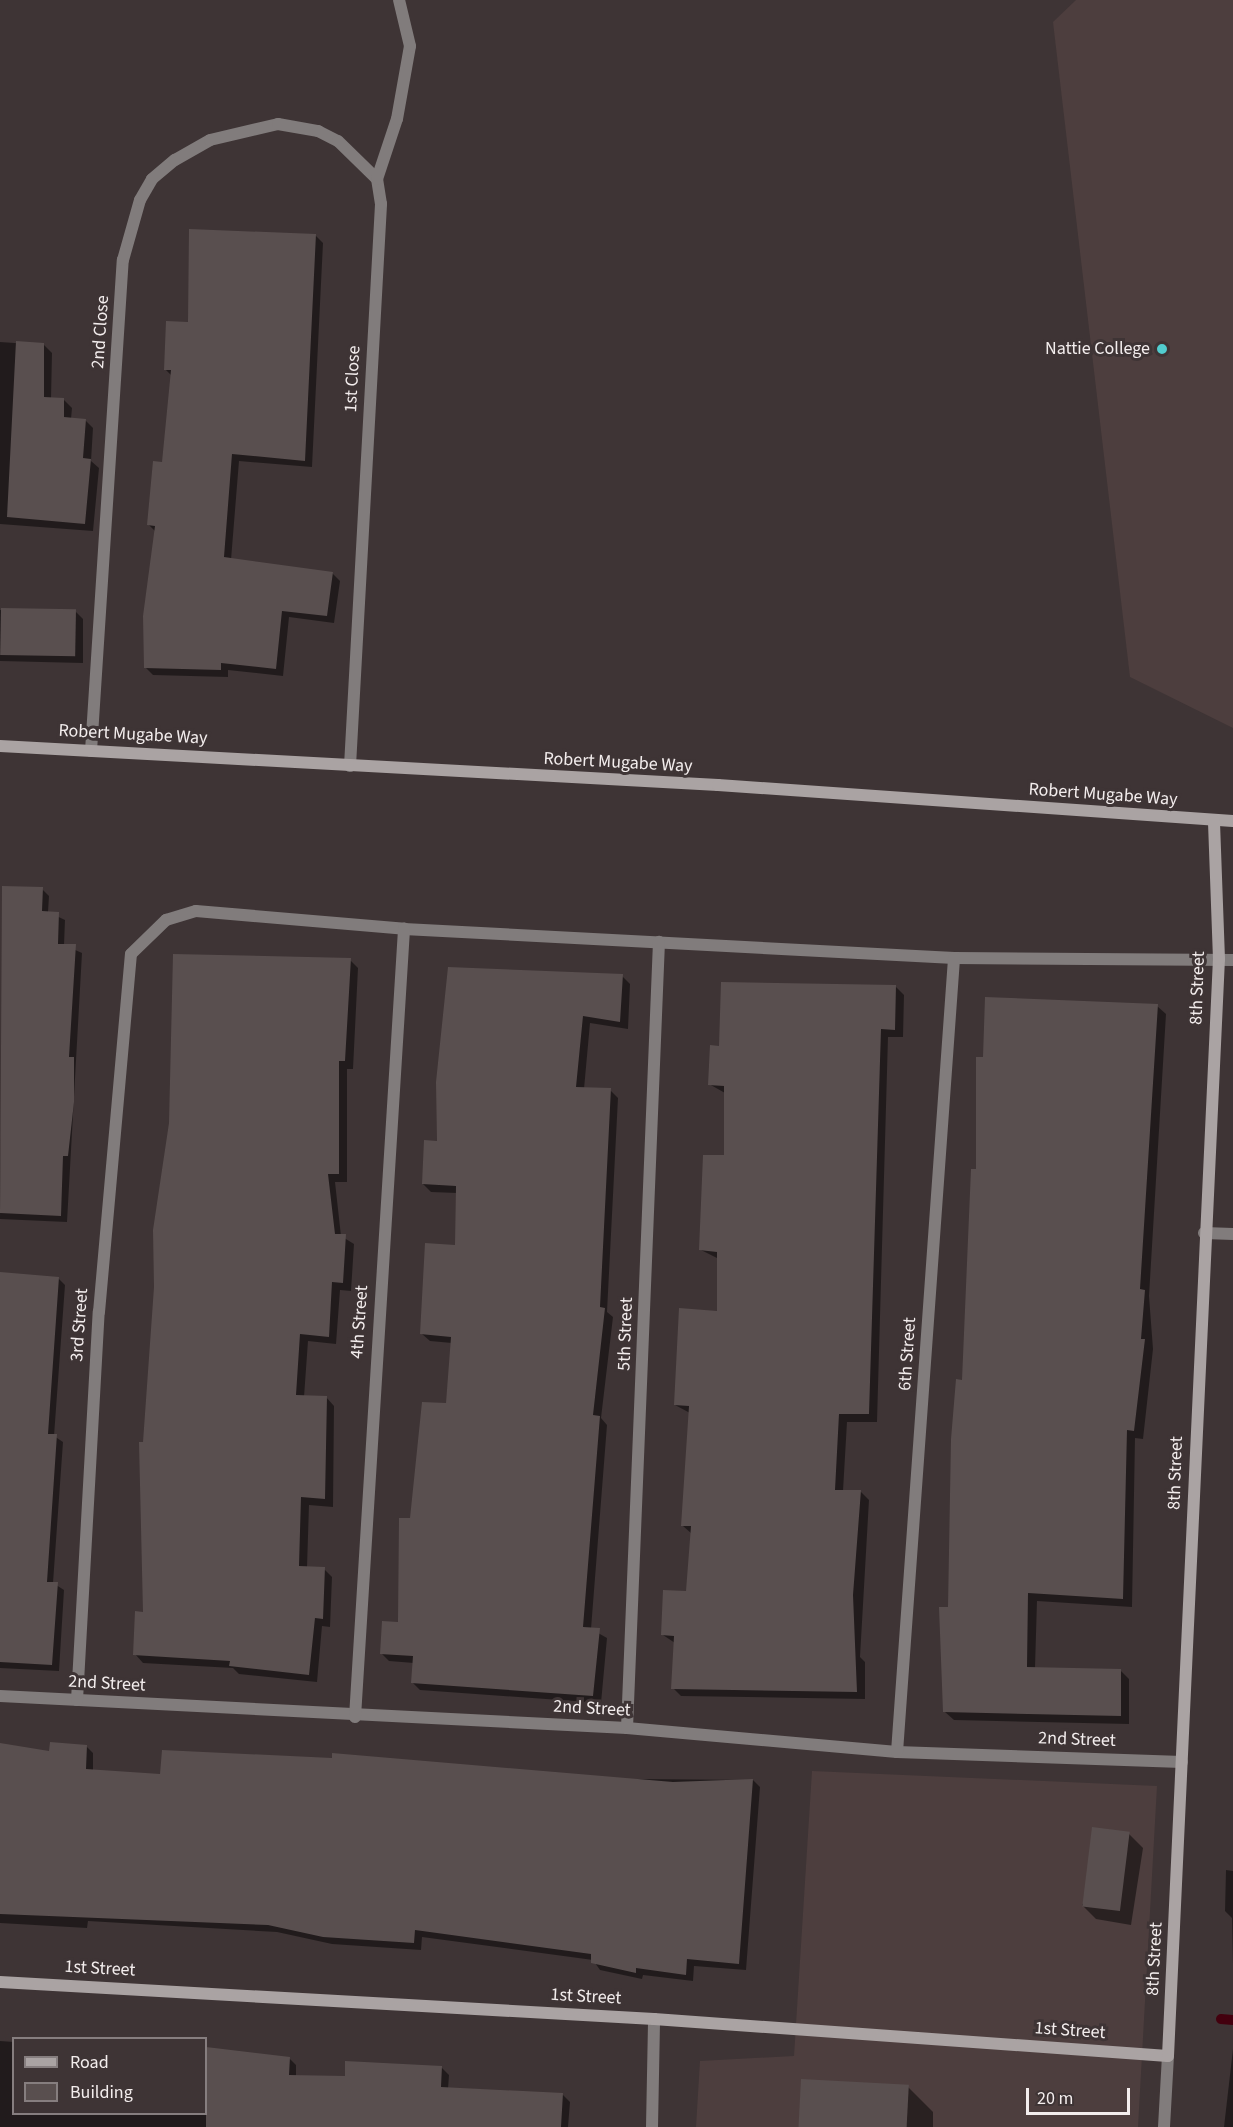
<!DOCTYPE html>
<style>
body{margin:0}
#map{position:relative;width:1233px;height:2127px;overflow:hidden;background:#3e3435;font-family:"Source Sans 3",sans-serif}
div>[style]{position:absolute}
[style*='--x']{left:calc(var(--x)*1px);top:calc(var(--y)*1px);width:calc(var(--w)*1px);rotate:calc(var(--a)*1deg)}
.built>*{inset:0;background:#4d3e3e}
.shadow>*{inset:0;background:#0007}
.stream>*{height:10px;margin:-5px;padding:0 5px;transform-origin:5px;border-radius:5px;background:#43000e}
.building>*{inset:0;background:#594f4f;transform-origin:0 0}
.street>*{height:12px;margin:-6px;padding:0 6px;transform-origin:6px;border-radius:6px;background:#817c7c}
.secondary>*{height:12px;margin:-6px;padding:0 6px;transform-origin:6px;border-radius:6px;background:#aaa3a3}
.dots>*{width:16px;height:16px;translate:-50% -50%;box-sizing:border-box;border:3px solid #3e3435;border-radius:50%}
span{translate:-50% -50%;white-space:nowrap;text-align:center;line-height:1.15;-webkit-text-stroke:6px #3e3435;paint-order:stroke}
.street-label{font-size:18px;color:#f3eded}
.poi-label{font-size:18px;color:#f3eded}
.right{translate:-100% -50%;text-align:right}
.legend{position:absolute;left:12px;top:2037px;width:195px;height:78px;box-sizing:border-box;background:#3e3435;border:2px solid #867e7f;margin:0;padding:8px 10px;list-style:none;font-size:18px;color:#f3eded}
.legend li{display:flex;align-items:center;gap:12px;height:30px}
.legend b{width:30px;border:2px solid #867e7f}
.scale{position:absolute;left:1026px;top:2088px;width:104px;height:27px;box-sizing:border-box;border:3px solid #f3eded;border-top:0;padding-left:8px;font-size:18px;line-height:21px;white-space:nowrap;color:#f3eded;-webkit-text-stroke:4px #3e3435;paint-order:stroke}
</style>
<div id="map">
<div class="built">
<div style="clip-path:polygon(1076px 0,1233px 0,1233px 728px,1130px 677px,1053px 22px)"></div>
<div style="clip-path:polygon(812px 1771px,1157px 1786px,1138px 2127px,696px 2127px,700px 2061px,794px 2056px)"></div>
</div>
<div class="shadow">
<div style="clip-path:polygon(315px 235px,323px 243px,312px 467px,239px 461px,231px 560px,332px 573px,340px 581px,334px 623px,289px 617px,283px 676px,228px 670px,228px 677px,153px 675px,145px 667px,156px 532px,149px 525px,163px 464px,172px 376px,165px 369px,190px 323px)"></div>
<div style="clip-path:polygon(0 342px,44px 345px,52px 353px,51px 399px,64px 400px,72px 408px,71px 419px,85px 420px,93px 428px,91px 461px,99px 468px,93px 531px,0 524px)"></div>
<div style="clip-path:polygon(0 610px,75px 611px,83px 619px,83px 663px,0 661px)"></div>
<div style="clip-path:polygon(4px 887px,42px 889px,49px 896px,48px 912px,65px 920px,64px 945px,82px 953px,67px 1222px,0 1219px)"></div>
<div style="clip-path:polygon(350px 960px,358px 968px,353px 1069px,347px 1069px,347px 1182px,335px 1182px,341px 1236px,354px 1244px,351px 1291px,340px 1290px,336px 1344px,308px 1341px,304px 1397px,326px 1397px,334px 1406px,333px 1507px,309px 1505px,307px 1568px,324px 1569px,332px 1577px,330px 1627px,322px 1626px,317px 1682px,239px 1674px,233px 1668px,143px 1663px,135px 1654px,145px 1613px,145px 1443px)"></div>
<div style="clip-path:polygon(622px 976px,630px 984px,628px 1029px,590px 1023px,584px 1089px,610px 1090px,618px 1098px,607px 1312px,613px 1317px,601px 1418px,607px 1425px,591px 1629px,607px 1638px,601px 1703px,420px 1690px,413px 1683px,414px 1663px,389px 1661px,381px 1653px,399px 1623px,447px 1405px,452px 1343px,430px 1341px,422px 1334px,456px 1247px,457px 1193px,431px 1192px,423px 1184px,438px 1143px)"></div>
<div style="clip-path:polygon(896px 987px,904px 995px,903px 1037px,888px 1037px,877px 1422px,847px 1422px,843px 1491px,861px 1492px,869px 1500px,860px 1657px,865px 1662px,865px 1699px,681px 1696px,673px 1688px,675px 1643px,663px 1635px,688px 1593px,692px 1534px,683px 1526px,690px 1413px,675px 1405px,719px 1313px,719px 1259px,701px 1250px,726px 1157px,725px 1093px,709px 1084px,720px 1047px)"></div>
<div style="clip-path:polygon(1157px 1006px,1166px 1014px,1149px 1296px,1153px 1349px,1143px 1439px,1135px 1438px,1132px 1607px,1037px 1601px,1035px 1668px,1120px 1670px,1129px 1679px,1129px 1724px,954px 1720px,945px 1712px,949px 1609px,985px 1059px)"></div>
<div style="clip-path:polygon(0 1274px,58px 1278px,65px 1285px,54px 1436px,63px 1442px,53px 1583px,64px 1590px,59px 1671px,0 1668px)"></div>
<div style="clip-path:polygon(0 1745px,51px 1753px,86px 1746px,93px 1753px,93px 1771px,162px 1775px,753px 1780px,760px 1787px,746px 1970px,694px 1966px,693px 1981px,643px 1975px,642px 1979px,600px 1970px,593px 1960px,422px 1937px,421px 1950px,332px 1944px,277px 1932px,88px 1921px,87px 1928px,0 1923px)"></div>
<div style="clip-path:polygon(1129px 1834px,1143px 1848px,1131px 1925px,1096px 1919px,1082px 1905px)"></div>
<div style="clip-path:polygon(1226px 1870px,1233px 1871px,1233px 1965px,1232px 1918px,1225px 1911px)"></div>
<div style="clip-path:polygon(0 2041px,14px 2042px,14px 2114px,206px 2114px,206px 2050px,289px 2058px,296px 2065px,296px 2077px,346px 2078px,442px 2068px,449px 2075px,448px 2089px,563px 2095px,570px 2102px,568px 2127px,0 2127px)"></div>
<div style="clip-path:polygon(1233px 2049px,1233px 2127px,1224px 2127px)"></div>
<div style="clip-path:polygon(908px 2087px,933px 2112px,933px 2127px,800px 2127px)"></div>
</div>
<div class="stream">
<div style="--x:1221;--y:2019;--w:12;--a:5"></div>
</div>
<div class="building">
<div style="clip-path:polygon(189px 229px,316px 234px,305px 461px,232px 454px,224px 557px,333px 572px,327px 616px,282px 611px,276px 669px,221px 663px,221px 670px,144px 668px,143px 616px,155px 526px,147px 525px,153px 461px,162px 462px,171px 370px,164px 370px,166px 321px,188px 322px)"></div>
<div style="clip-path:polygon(16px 341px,44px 343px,44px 397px,64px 398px,64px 417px,86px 419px,83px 458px,91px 459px,85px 524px,7px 517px)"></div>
<div style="left:1px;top:608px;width:75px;height:47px;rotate:1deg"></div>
<div style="clip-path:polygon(2px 886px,43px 887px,42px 911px,59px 912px,58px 944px,76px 944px,69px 1057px,74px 1057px,74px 1102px,68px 1156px,63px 1156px,61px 1216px,0 1213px)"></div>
<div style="clip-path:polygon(173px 954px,351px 958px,345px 1061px,339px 1061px,339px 1174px,328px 1174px,335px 1234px,346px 1234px,343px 1283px,332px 1282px,329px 1337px,300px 1334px,296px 1395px,327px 1396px,325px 1499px,301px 1497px,299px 1566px,325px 1567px,323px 1619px,315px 1618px,309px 1675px,229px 1666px,230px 1661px,133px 1655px,135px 1611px,143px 1612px,139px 1442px,143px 1442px,154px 1287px,153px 1230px,169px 1123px)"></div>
<div style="clip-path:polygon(448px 967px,623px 974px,620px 1022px,583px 1016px,576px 1087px,611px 1088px,600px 1307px,605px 1308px,593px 1415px,600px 1416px,583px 1627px,600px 1628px,593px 1696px,411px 1683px,413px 1656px,380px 1654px,382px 1621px,398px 1622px,399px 1518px,410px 1518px,422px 1402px,446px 1403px,451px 1337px,420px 1334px,425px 1243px,455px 1245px,456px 1186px,422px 1184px,424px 1140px,437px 1141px,436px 1082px)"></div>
<div style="clip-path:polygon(721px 982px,896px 985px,895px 1030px,881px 1029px,869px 1414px,839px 1414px,835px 1490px,861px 1490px,853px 1595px,857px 1692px,671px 1689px,674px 1636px,661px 1635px,663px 1590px,686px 1591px,691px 1526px,681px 1526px,689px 1406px,674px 1405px,679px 1308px,717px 1311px,717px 1252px,699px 1250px,703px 1155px,724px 1155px,724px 1086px,708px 1085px,710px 1045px,719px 1046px)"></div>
<div style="clip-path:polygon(985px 997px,1158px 1004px,1140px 1289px,1145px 1290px,1141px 1339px,1145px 1339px,1134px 1431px,1127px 1430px,1123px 1599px,1028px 1593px,1027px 1667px,1121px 1669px,1121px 1716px,943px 1712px,939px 1607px,948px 1607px,951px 1439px,956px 1379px,962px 1380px,971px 1169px,976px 1169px,976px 1057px,983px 1057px)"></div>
<div style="clip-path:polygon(0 1272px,59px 1277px,48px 1434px,57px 1434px,47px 1582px,58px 1582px,52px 1665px,0 1662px)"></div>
<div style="clip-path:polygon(50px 1742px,87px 1745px,86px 1769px,160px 1774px,162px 1750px,332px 1758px,332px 1753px,673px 1782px,753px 1779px,739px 1964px,687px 1959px,686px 1975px,636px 1968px,636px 1973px,591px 1963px,591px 1954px,415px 1930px,414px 1943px,323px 1937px,268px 1925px,0 1914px,0 1743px,49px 1751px)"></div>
<div style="left:1092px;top:1827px;width:38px;height:80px;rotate:7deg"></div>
<div style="clip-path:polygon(206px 2047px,290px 2057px,289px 2075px,345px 2076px,345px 2061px,442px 2066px,441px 2087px,563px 2093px,561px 2127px,206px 2127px)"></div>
<div style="left:801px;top:2079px;width:108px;height:48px;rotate:3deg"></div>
</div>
<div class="street">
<div style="--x:91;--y:751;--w:492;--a:-86.3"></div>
<div style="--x:123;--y:260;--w:62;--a:-74.2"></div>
<div style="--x:140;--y:200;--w:24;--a:-60"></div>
<div style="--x:152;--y:179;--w:30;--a:-40"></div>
<div style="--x:175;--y:160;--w:40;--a:-29.7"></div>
<div style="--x:210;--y:140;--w:70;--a:-13.2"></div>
<div style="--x:278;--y:124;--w:41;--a:9.9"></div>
<div style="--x:318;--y:131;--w:22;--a:27"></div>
<div style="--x:338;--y:141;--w:54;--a:44.3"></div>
<div style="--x:350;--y:766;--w:563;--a:-86.84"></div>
<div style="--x:381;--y:204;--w:25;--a:-99"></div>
<div style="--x:377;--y:179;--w:63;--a:-71.6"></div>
<div style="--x:397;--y:119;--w:74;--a:-79.9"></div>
<div style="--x:410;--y:46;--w:47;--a:-103.4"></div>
<div style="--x:1204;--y:1233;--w:29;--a:2"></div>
<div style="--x:0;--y:1696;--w:628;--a:2.92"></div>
<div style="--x:627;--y:1728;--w:271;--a:5.1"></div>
<div style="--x:897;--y:1752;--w:285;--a:2"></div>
<div style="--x:77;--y:1700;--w:389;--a:-86.8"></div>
<div style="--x:99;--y:1312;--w:359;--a:-84.9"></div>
<div style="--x:131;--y:954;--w:49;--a:-44.2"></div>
<div style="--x:166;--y:920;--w:31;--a:-17"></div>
<div style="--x:196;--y:911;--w:209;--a:4.9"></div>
<div style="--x:404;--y:929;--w:551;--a:3.02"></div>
<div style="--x:954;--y:958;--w:279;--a:0.4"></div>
<div style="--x:355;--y:1717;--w:790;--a:-86.44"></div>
<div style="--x:627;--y:1728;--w:787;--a:-87.67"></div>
<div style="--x:897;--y:1752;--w:796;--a:-85.89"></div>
<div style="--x:652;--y:2127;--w:108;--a:-88.9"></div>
<div style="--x:1164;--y:2127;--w:71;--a:-86.8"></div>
</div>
<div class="secondary">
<div style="--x:0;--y:746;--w:719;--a:3.11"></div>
<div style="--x:718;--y:785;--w:516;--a:4"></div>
<div style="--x:0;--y:1982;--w:655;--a:3.24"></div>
<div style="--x:654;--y:2019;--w:515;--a:4.12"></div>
<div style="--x:1168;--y:2056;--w:1098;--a:-87.34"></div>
<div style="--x:1219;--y:959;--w:138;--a:-92.1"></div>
</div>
<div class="dots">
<div style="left:1162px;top:349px;background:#52cdcf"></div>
</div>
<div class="street-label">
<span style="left:101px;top:332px;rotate:-86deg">2nd Close</span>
<span style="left:353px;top:379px;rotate:-87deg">1st Close</span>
<span style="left:133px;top:735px;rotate:3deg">Robert Mugabe Way</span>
<span style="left:618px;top:763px;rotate:3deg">Robert Mugabe Way</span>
<span style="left:1103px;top:795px;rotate:4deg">Robert Mugabe Way</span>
<span style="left:1198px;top:988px;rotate:-88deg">8th Street</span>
<span style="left:360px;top:1322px;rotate:-86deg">4th Street</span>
<span style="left:80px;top:1325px;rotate:-86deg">3rd Street</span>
<span style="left:626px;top:1334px;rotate:-88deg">5th Street</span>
<span style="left:908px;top:1354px;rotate:-86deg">6th Street</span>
<span style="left:1176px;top:1473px;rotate:-88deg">8th Street</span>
<span style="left:107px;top:1684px;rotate:3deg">2nd Street</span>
<span style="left:592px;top:1709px;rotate:3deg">2nd Street</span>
<span style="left:1077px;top:1740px;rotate:2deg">2nd Street</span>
<span style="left:1155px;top:1959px;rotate:-87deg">8th Street</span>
<span style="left:100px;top:1969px;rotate:3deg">1st Street</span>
<span style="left:586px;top:1997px;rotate:3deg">1st Street</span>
<span style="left:1070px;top:2031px;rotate:4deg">1st Street</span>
</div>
<div class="poi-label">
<span class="right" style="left:1150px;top:349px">Nattie College</span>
</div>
<ul class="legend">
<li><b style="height:8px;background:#aaa3a3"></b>Road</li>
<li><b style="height:16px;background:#594f4f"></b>Building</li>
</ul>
<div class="scale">20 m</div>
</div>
